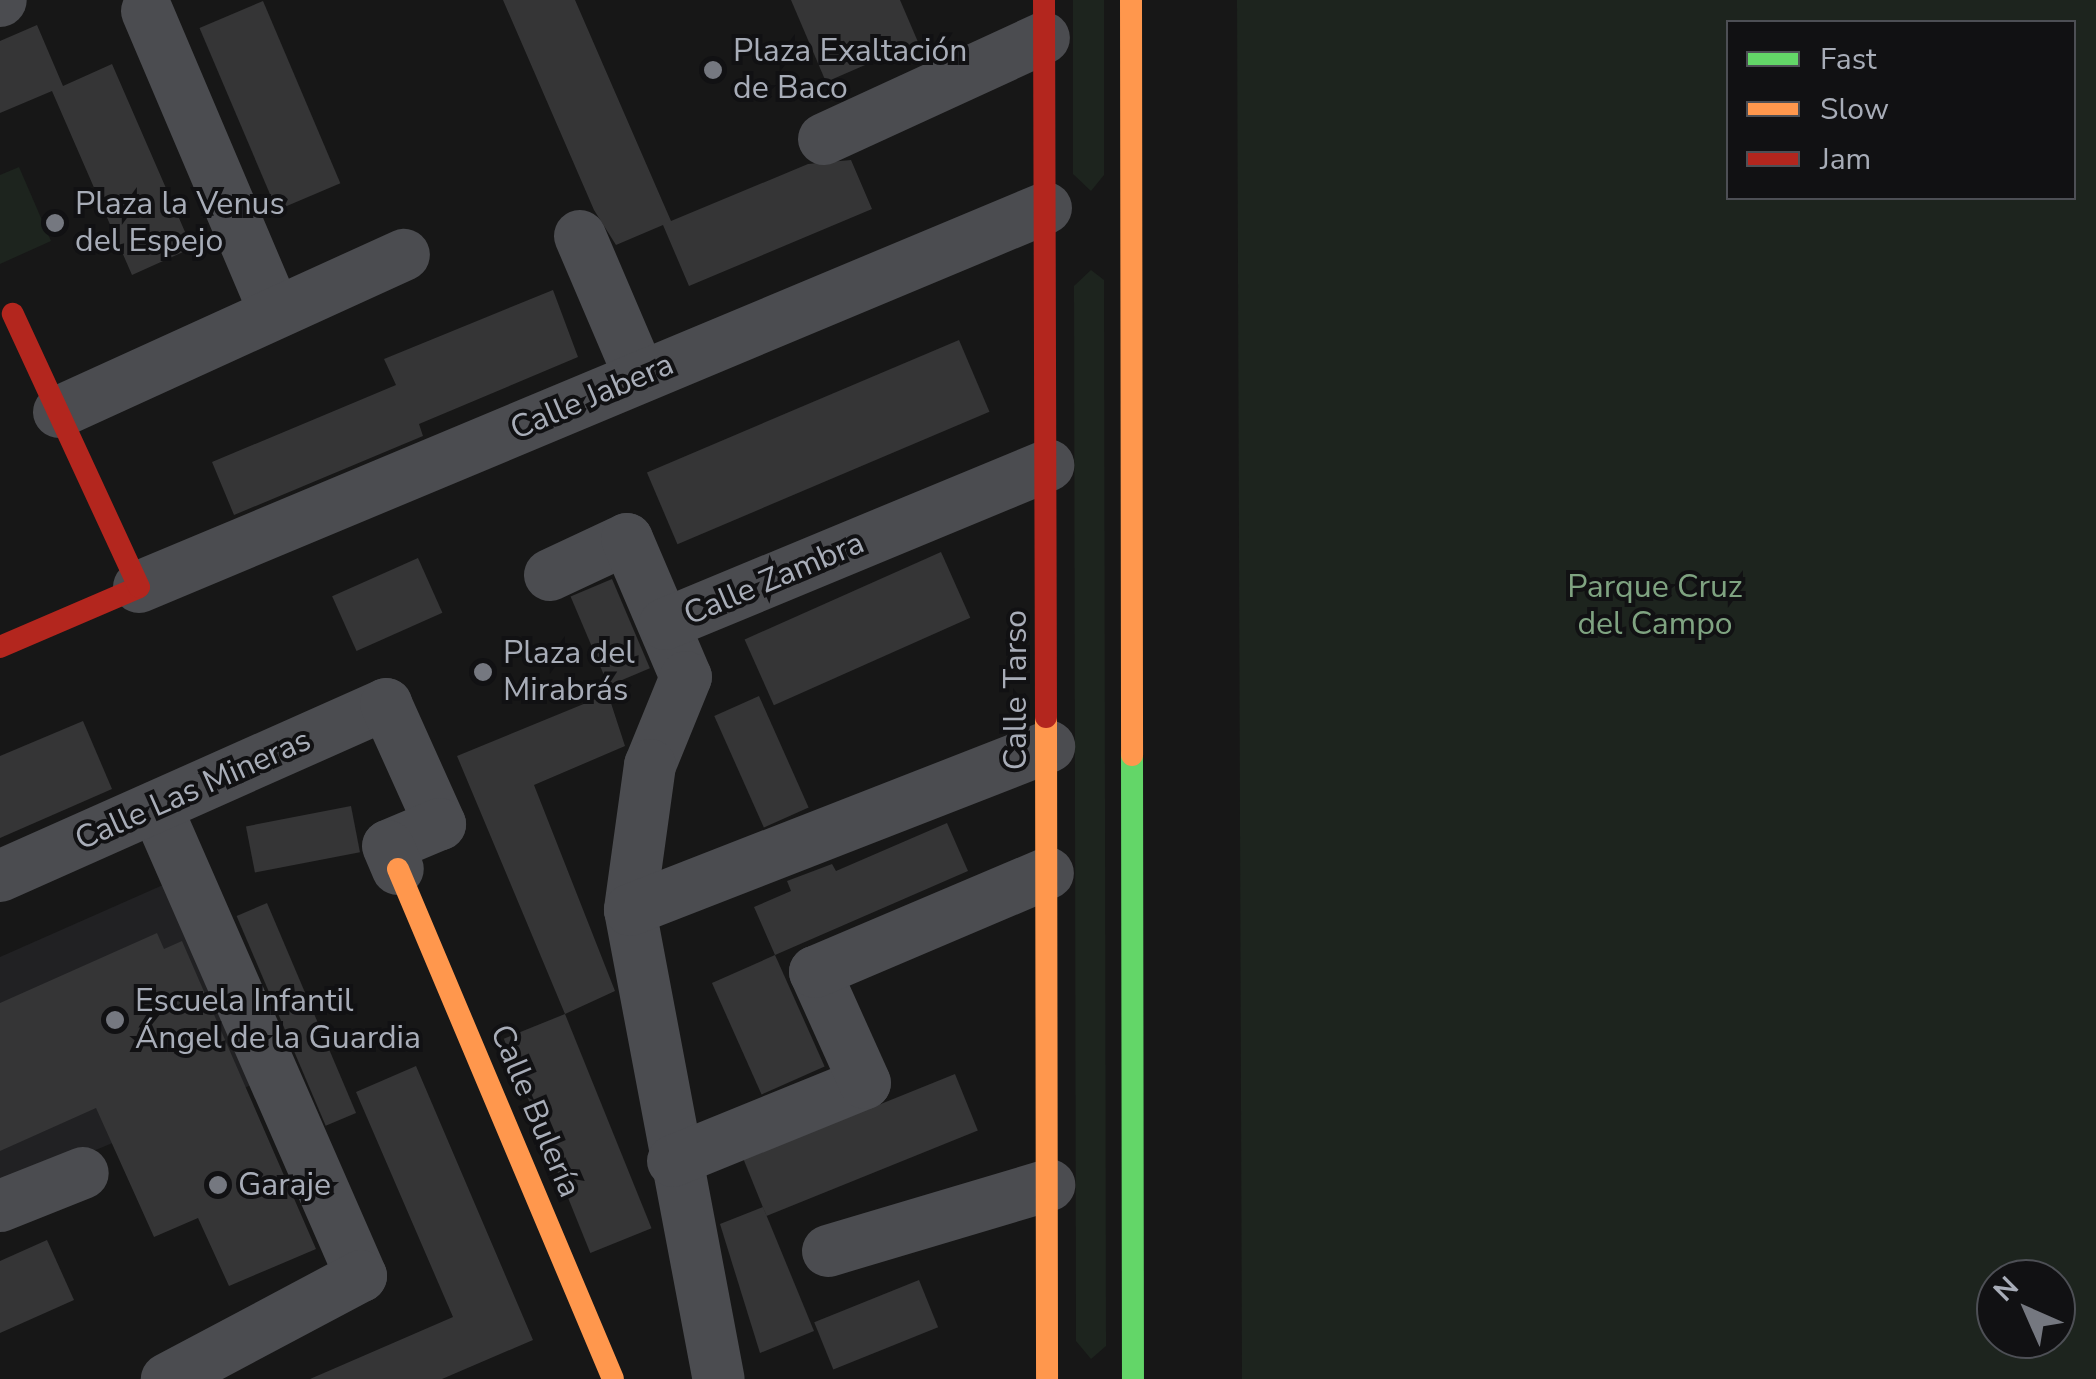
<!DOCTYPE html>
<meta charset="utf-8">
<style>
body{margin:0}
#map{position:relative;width:2096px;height:1379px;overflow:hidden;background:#171717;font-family:"Nunito Sans",sans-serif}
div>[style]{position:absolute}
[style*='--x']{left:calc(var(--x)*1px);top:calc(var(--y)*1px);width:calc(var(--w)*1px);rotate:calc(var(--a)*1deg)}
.built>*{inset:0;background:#212123}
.green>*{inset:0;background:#1d241e}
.building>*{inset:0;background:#353536;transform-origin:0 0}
.street>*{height:52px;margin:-26px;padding:0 26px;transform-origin:26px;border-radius:26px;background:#4b4c50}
.fast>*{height:22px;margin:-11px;padding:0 11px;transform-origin:11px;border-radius:11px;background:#63d668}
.slow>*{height:22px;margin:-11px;padding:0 11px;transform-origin:11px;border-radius:11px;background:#ff974d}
.jam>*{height:22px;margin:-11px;padding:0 11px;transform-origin:11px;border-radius:11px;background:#b3261e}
.dots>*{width:28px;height:28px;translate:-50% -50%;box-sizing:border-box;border:5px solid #111113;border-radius:50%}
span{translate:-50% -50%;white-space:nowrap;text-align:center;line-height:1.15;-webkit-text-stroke:8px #111113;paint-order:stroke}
.poi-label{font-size:32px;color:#a8adb8}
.left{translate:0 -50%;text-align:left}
.street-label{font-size:32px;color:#a8adb8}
.park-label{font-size:32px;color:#7fa381}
.legend{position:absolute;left:1726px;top:20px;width:350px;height:180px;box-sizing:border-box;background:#111113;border:2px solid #4d4f55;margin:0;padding:12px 18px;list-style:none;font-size:30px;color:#a8adb8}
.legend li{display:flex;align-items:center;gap:20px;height:50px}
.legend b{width:50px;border:2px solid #4d4f55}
.north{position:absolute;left:1976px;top:1259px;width:100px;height:100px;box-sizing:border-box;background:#111113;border:2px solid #4d4f55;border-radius:50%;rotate:315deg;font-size:28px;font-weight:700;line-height:40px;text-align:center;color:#a8adb8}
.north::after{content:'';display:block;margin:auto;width:35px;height:45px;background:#757880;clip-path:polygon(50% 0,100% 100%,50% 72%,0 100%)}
</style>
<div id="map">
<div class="built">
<div style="clip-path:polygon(172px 881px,256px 1083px,0 1190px,0 957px)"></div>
</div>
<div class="green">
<div style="clip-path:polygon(1073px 0,1104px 0,1104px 175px,1091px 191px,1073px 174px)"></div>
<div style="clip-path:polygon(evenodd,1237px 0,2096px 0,2096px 1379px,1242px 1379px,1237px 0,2074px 22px,2074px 198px,1728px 198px,1728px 22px,2074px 22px,1237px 0,1996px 1279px,2056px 1279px,2056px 1339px,1996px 1339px,1996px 1279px)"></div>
<div style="clip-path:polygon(19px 167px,51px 241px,0 264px,0 175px)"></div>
<div style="clip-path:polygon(1091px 270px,1104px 280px,1106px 1346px,1091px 1359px,1076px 1341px,1074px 286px)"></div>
</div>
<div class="building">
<div style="clip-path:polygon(503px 0,575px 0,671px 221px,808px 164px,851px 160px,872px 209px,689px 286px,663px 225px,616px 245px,594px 210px)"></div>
<div style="clip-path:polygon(791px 0,900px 0,918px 42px,826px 82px)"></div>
<div style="left:263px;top:1px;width:198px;height:69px;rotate:67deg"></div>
<div style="clip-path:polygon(37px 25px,63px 86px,112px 64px,192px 248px,132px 275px,52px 91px,0 113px,0 41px)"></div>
<div style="clip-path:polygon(553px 290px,578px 357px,419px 424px,423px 436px,234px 515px,212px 462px,396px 385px,384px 359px)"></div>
<div style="left:959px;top:340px;width:78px;height:339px;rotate:67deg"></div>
<div style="left:941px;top:552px;width:72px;height:215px;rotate:66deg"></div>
<div style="left:418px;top:558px;width:60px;height:94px;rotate:66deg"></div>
<div style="left:612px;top:579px;width:97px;height:45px;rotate:67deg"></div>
<div style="clip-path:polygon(608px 694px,625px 746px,534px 785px,615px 991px,565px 1014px,457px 756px)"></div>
<div style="left:759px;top:696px;width:122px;height:49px;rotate:66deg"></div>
<div style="clip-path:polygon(83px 721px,112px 789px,0 838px,0 756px)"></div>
<div style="left:351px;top:806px;width:47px;height:107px;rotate:79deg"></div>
<div style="clip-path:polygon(947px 823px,968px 871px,775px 955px,754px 907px,791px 891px,787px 881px,832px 864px,836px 871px)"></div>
<div style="left:267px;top:903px;width:228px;height:33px;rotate:67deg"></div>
<div style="clip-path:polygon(157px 933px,164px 949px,182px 941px,316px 1249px,229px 1286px,198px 1218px,154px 1237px,96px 1108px,0 1151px,0 1003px)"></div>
<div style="left:775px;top:955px;width:122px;height:69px;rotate:66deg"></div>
<div style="left:565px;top:1014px;width:231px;height:66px;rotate:68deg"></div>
<div style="clip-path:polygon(416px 1066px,533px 1340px,442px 1379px,310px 1379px,453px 1317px,356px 1092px)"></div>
<div style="left:955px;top:1074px;width:61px;height:228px;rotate:68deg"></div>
<div style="clip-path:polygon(763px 1207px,814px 1331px,760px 1353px,720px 1224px)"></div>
<div style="clip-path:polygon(47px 1240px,74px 1300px,0 1333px,0 1261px)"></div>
<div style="left:919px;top:1280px;width:51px;height:113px;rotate:68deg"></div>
</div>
<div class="street">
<div style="--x:0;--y:1;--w:1;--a:-45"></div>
<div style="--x:147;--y:11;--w:327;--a:67"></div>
<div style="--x:824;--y:139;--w:242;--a:-24.7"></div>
<div style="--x:580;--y:236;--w:153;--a:66.9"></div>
<div style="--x:59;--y:412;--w:379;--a:-24.5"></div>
<div style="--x:550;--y:575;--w:85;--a:-25.1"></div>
<div style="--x:627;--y:539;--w:150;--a:66.9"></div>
<div style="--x:686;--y:677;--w:95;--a:112.2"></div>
<div style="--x:650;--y:765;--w:146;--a:97.9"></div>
<div style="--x:630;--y:910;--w:477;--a:79.3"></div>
<div style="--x:139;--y:587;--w:983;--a:-22.68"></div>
<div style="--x:665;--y:624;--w:415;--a:-22.5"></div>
<div style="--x:156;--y:807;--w:512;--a:66.39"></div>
<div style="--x:361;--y:1276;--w:220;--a:152"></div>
<div style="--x:0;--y:876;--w:423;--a:-24"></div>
<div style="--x:386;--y:704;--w:132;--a:65.8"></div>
<div style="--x:440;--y:824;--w:56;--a:157.1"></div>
<div style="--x:388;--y:846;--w:25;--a:67"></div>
<div style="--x:630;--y:910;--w:450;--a:-21.3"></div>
<div style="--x:673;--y:1161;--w:207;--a:-22.1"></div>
<div style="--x:865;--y:1083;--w:122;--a:-114.2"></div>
<div style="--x:815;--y:972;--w:253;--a:-23"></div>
<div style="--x:0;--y:1206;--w:89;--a:-21.7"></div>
<div style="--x:828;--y:1251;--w:231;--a:-16.6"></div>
</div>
<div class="fast">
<div style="--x:1132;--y:755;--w:624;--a:89.91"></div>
</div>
<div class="slow">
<div style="--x:1131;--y:0;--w:755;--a:89.92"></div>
<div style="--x:1046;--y:717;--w:662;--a:89.91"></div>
<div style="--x:398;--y:869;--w:553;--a:67.14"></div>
</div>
<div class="jam">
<div style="--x:1044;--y:0;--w:717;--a:89.84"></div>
<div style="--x:0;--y:647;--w:151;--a:-23.3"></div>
<div style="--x:139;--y:587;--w:301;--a:-114.8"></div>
</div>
<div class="dots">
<div style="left:713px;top:70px;background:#757880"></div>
<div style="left:55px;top:223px;background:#757880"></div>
<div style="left:483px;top:672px;background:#757880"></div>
<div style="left:115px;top:1020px;background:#757880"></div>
<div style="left:218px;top:1185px;background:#757880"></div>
</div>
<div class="poi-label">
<span class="left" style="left:733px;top:70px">Plaza Exaltación<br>de Baco</span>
<span class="left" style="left:75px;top:223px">Plaza la Venus<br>del Espejo</span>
<span class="left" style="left:503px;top:672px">Plaza del<br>Mirabrás</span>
<span class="left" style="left:135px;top:1020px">Escuela Infantil<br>Ángel de la Guardia</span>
<span class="left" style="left:238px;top:1185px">Garaje</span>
</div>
<div class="street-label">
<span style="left:592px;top:397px;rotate:-23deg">Calle Jabera</span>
<span style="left:774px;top:579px;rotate:-23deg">Calle Zambra</span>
<span style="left:1016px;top:690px;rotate:-90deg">Calle Tarso</span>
<span style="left:193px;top:790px;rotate:-24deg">Calle Las Mineras</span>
<span style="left:535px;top:1111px;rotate:67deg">Calle Bulería</span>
</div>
<div class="park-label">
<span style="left:1655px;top:606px">Parque Cruz<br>del Campo</span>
</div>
<ul class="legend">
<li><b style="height:12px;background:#63d668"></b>Fast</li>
<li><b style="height:12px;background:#ff974d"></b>Slow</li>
<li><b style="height:12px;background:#b3261e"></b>Jam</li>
</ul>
<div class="north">N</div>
</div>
